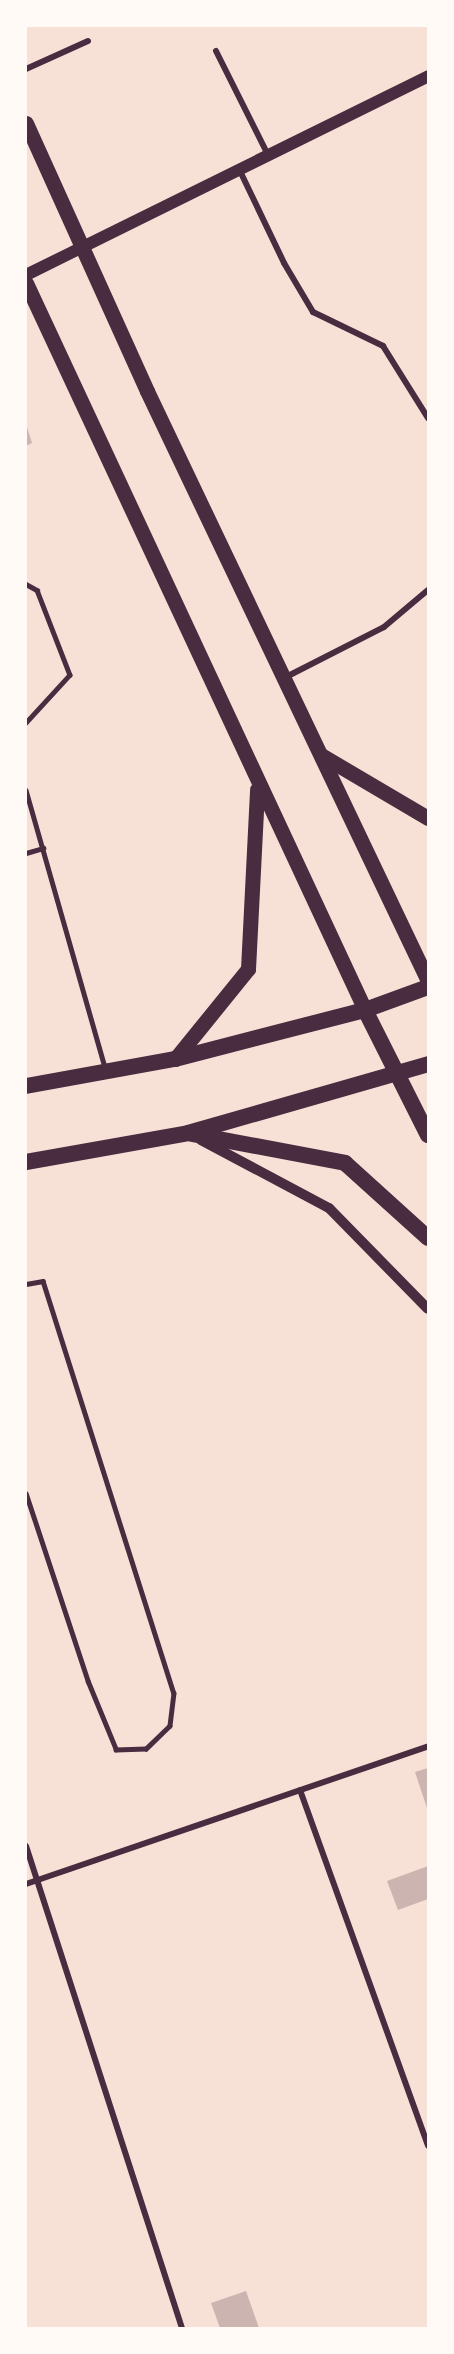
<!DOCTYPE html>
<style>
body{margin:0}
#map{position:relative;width:454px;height:2354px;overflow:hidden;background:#f7e1d7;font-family:Barlow,sans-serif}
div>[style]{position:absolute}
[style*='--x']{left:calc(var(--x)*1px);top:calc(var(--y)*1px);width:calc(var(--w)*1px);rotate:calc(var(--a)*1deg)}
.building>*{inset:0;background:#ccb4b1}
.service>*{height:4.5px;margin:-2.25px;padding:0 2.25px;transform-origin:2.25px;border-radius:2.25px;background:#4a2c40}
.minor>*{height:6px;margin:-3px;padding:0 3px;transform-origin:3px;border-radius:3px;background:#4a2c40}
.tertiary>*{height:10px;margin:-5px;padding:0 5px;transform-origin:5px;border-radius:5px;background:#4a2c40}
.secondary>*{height:12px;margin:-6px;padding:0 6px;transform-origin:6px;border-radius:6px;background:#4a2c40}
.primary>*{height:15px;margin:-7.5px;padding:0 7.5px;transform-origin:7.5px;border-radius:7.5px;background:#4a2c40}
.trunk>*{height:16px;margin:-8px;padding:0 8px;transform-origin:8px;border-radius:8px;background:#4a2c40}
span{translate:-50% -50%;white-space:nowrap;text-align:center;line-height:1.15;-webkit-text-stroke:5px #fffaf5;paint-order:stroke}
.frame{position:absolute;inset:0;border:27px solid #fffaf5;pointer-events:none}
</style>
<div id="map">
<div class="building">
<div style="clip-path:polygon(26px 424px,32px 443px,26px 446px)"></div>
<div style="clip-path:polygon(428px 1768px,428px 1811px,415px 1772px)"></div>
<div style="clip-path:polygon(428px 1866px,428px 1899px,398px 1910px,387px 1881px)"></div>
<div style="clip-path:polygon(246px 2291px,259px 2328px,220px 2328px,211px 2303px)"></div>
</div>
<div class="service">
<div style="--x:26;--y:584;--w:13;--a:29"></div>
<div style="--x:37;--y:590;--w:91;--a:68.8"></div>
<div style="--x:70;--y:675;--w:65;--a:132.5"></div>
<div style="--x:26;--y:790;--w:288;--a:74.1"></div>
<div style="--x:26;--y:853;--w:18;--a:-16"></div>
<div style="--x:26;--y:1284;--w:17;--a:-10"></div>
<div style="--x:43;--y:1281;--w:432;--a:72.4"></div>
<div style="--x:174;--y:1693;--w:33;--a:97"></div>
<div style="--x:170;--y:1726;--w:33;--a:136"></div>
<div style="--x:146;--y:1749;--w:30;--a:178"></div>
<div style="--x:116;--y:1750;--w:74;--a:-112.4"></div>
<div style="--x:88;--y:1682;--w:198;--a:-108.3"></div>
</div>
<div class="minor">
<div style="--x:216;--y:51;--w:116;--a:63.4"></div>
<div style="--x:26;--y:69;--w:68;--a:-24.3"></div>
<div style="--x:240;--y:171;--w:102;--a:64.4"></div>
<div style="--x:284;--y:263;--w:57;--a:59.4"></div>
<div style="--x:313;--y:312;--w:78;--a:25.9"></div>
<div style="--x:383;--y:346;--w:85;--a:58"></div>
<div style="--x:284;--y:678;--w:112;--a:-27"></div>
<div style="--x:384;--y:627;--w:57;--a:-40.1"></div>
<div style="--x:300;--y:1790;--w:378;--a:70.2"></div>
<div style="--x:26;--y:1846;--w:507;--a:72.07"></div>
<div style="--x:26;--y:1884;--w:425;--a:-18.9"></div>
</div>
<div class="tertiary">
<div style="--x:201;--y:1140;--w:145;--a:28"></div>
<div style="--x:329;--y:1208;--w:141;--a:45.6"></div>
</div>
<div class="secondary">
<div style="--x:26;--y:275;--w:449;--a:-26.3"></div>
</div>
<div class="primary">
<div style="--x:26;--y:123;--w:294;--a:65.7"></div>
<div style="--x:147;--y:391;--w:653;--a:64.53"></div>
<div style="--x:26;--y:283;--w:802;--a:65"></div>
<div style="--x:321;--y:755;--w:124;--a:30.5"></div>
<div style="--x:175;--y:1059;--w:116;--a:-51"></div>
<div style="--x:248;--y:969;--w:180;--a:-87.1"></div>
</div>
<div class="trunk">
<div style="--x:365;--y:1010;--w:140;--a:63.3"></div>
<div style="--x:26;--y:1086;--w:151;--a:-10.3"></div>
<div style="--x:175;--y:1059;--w:196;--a:-14.5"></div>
<div style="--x:365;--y:1010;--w:67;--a:-20.1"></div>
<div style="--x:192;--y:1134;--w:156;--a:10.7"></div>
<div style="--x:345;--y:1163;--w:112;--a:42.1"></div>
<div style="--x:26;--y:1162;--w:165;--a:-10.1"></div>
<div style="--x:188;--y:1133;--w:250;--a:-16"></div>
</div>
<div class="frame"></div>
</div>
